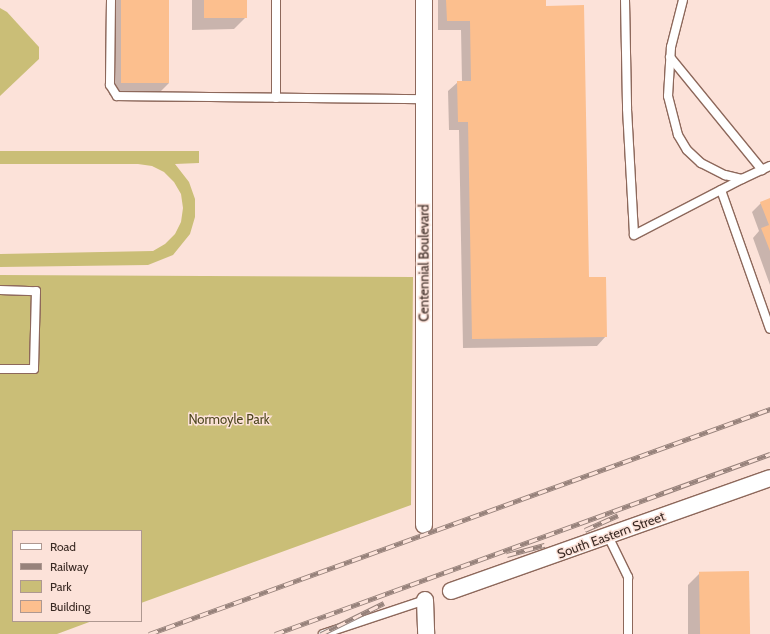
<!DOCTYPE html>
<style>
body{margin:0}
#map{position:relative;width:770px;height:634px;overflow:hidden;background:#fce2d9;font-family:Cabin,sans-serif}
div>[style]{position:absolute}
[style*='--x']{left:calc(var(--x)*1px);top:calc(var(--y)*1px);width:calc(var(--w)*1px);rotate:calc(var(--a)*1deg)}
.green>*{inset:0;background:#cabe77}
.shadow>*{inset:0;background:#0003}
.building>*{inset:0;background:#fcbf8e;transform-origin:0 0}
.roads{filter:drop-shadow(1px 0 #8d685b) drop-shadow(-1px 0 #8d685b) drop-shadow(0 1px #8d685b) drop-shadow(0 -1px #8d685b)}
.lane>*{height:8px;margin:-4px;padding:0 4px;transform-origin:4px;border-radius:4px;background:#fff}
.street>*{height:16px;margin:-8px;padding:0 8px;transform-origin:8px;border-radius:8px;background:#fff}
.rail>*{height:4.5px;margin-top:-2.25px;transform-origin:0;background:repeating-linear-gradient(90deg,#fce2d9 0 9px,#97827b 0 18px);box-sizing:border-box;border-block:1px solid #97827b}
span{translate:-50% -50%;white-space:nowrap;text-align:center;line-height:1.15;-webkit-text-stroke:3px #fce2d9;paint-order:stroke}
.street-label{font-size:13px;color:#3a2a24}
.park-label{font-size:13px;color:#4e471f}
.legend{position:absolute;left:12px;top:530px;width:130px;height:92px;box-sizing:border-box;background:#fce2d9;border:1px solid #ae9891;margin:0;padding:5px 7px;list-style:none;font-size:12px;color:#3a2a24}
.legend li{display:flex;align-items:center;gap:8px;height:20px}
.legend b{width:20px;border:1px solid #ae9891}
</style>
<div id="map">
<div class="green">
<div style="clip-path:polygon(0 8px,7px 12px,39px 47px,39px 59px,0 96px)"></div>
<div style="clip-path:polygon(0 151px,199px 151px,199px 163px,175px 164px,189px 182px,195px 199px,195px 217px,190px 234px,173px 255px,148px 265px,0 267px,0 254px,153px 251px,165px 244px,175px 234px,181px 222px,183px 208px,181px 194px,174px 182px,164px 172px,152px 166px,138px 164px,0 164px)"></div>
<div style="clip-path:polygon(0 275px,413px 277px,411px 505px,141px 603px,141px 531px,13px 531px,13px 621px,92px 621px,57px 634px,0 634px)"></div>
</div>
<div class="shadow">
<div style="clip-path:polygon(110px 0,141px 0,169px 83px,157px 95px,109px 95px)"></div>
<div style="clip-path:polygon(192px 0,246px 0,246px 17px,234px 29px,192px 30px)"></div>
<div style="clip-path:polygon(438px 0,545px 0,588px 278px,606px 336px,597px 346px,463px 348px,459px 130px,449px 130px,448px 91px,458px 82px,462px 82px,461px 30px,438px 30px)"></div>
<div style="clip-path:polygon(770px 199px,770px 285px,753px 238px,759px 231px,752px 212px,761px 203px)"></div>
<div style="clip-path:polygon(700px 573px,749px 634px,688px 634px,688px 585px)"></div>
</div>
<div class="building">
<div style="left:121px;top:0;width:48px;height:83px"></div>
<div style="left:204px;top:0;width:43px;height:18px"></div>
<div style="clip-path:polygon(446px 0,546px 0,546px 6px,584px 5px,589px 277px,606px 277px,607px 337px,472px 339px,468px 122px,458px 122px,457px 81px,471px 81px,470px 21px,447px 21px)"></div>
<div style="clip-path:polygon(770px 198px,770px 251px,761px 228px,769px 225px,760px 202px)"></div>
<div style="left:749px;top:571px;width:63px;height:50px;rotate:89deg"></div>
</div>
<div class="roads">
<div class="lane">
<div style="--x:111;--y:0;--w:85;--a:90.7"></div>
<div style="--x:110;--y:85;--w:13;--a:58"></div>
<div style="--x:117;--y:96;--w:307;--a:0.6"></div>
<div style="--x:625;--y:0;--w:109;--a:88.9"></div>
<div style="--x:627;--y:109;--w:126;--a:86.8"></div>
<div style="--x:634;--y:235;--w:122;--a:-27.4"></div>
<div style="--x:683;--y:0;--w:49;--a:104.3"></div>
<div style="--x:671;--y:47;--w:49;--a:93.5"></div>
<div style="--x:668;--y:96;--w:40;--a:75.6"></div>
<div style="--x:678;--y:135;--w:17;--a:59"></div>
<div style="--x:687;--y:150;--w:19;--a:43"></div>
<div style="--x:701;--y:163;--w:27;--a:27"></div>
<div style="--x:725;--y:175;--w:17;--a:13"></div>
<div style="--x:742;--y:179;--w:31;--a:-25"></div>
<div style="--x:670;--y:57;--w:146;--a:50.8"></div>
<div style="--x:276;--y:98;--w:98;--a:-90"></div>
<div style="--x:721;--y:190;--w:147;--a:70.6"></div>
<div style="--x:0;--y:290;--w:36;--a:2"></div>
<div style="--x:36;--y:291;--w:78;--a:91.5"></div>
<div style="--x:34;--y:369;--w:34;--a:180"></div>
<div style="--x:608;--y:536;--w:46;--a:64"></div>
<div style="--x:628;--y:577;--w:57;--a:90"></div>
<div style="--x:323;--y:634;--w:108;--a:-18.4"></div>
</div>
<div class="street">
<div style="--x:424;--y:0;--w:525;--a:90"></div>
<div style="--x:451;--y:591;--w:338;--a:-19.5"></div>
<div style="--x:425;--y:600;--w:34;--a:88"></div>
</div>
</div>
<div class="rail">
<div style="--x:585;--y:530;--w:36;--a:-24"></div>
<div style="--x:507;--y:555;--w:39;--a:-15"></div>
<div style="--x:149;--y:634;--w:661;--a:-19.92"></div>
<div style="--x:275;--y:634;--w:527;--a:-19.98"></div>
<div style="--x:321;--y:634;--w:70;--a:-26.2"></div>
</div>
<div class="street-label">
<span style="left:424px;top:263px;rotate:-90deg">Centennial Boulevard</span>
<span style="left:611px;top:535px;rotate:-20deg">South Eastern Street</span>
</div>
<div class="park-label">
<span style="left:229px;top:419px">Normoyle Park</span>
</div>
<ul class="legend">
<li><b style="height:5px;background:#fff"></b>Road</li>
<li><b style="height:5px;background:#97827b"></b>Railway</li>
<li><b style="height:11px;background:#cabe77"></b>Park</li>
<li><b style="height:11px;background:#fcbf8e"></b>Building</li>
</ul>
</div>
